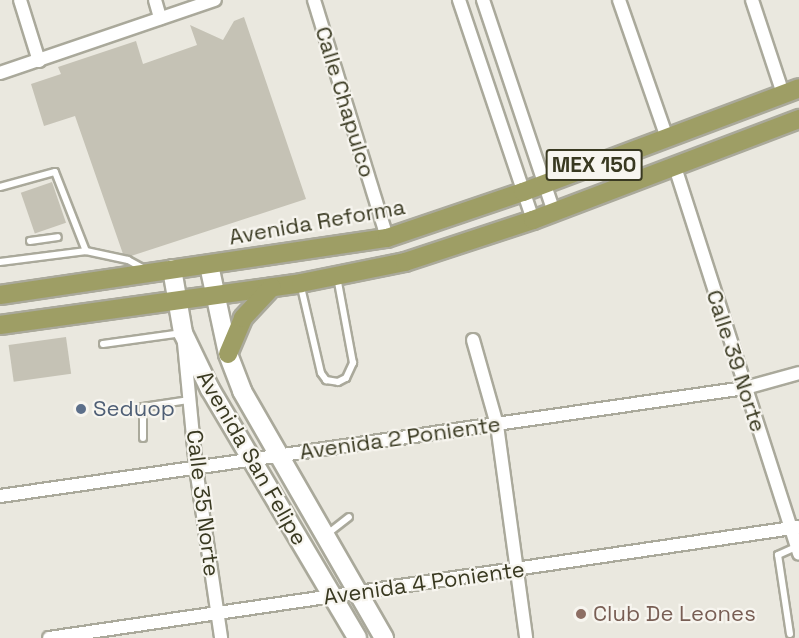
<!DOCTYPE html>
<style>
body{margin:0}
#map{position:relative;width:799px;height:638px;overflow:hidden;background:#eae8df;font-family:"Space Grotesk",sans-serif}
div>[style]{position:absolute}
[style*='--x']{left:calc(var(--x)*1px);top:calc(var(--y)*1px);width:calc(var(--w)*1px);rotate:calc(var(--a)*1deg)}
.building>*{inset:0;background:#c5c2b5;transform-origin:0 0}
.roads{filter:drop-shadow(2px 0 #aaa99b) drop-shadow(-2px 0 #aaa99b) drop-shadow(0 2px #aaa99b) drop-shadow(0 -2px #aaa99b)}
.lane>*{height:6px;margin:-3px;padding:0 3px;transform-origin:3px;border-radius:3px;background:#fff}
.street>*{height:12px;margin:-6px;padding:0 6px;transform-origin:6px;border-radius:6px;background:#fff}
.secondary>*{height:18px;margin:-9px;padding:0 9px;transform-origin:9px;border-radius:9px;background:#fff}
.primary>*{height:18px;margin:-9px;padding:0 9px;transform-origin:9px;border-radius:9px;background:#9e9e65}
.dots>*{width:16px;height:16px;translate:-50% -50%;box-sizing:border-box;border:3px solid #f7f5ef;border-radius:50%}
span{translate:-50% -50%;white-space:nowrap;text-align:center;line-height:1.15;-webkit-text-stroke:4.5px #f7f5ef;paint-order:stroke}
.shield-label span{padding:2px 4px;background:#f7f5ef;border:2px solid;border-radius:4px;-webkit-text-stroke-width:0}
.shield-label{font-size:21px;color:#393921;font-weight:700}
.street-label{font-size:22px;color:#393921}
.service-label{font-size:22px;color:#4e5e75}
.left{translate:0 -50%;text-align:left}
.education-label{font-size:22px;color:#785e54}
</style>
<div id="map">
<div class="building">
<div style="clip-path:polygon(244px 17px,306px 199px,131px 256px,123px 254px,75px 116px,44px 126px,31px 84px,61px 74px,58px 67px,136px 41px,143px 64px,197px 45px,190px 25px,223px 40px,234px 21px)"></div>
<div style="left:52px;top:182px;width:43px;height:33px;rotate:71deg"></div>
<div style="left:66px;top:337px;width:37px;height:58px;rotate:82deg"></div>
</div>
<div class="roads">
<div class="lane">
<div style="--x:0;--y:187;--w:57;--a:-15.3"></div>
<div style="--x:55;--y:172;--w:85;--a:68.6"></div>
<div style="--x:30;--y:241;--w:28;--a:-8"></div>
<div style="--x:0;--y:262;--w:87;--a:-7.3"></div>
<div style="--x:86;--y:251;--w:43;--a:12.1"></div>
<div style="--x:128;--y:260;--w:18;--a:29"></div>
<div style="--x:301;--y:287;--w:88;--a:76.9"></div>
<div style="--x:321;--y:373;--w:9;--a:54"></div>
<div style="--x:326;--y:380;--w:12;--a:9"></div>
<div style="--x:338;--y:382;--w:9;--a:-27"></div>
<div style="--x:346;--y:378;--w:17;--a:-65"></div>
<div style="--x:353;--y:363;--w:87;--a:-100.5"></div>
<div style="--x:103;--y:344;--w:80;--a:-7.9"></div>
<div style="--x:143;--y:438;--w:31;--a:-90"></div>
<div style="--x:143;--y:407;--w:47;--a:-8.7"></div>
<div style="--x:326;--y:535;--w:29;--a:-38"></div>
<div style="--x:790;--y:634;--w:80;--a:-98.6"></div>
<div style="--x:778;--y:555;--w:22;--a:-24"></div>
</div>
<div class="street">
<div style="--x:20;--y:0;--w:64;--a:72.7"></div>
<div style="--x:155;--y:0;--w:19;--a:74"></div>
<div style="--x:314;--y:0;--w:249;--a:72.9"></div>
<div style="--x:459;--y:0;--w:232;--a:71.4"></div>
<div style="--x:483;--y:0;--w:224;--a:71.5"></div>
<div style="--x:619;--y:0;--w:146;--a:70.8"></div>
<div style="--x:752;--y:0;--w:99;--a:71.7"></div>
<div style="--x:0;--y:73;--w:227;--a:-18.8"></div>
<div style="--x:675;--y:167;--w:406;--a:72.2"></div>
<div style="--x:473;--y:340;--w:88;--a:74.2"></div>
<div style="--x:497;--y:425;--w:215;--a:82.2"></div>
<div style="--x:184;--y:343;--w:126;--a:84.5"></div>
<div style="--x:196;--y:468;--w:172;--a:81.6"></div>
<div style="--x:0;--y:496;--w:753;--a:-8.25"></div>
<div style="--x:745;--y:388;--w:56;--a:-15.5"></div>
<div style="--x:49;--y:638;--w:758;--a:-8.42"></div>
</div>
<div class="secondary">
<div style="--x:209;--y:265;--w:91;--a:77.9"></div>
<div style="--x:228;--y:354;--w:40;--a:69"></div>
<div style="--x:242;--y:391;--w:285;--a:60.1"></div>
<div style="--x:172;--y:269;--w:65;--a:80.2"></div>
<div style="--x:183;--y:333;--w:62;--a:64.3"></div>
<div style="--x:210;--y:389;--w:289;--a:59.4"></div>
</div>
<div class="primary">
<div style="--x:0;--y:295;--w:391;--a:-8.4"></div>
<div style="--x:387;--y:238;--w:144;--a:-18.7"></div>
<div style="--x:523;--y:192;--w:295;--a:-20.6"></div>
<div style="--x:0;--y:325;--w:304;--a:-7.9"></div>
<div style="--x:301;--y:283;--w:106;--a:-11.4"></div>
<div style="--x:405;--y:262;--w:135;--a:-18.2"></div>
<div style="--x:533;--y:220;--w:285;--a:-20.8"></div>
<div style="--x:228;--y:354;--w:39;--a:-67"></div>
<div style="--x:243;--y:318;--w:42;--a:-46.9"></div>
</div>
</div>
<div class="dots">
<div style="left:81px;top:409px;background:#5c6f8a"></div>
<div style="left:581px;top:614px;background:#8d6e63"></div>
</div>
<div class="shield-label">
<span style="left:594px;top:165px">MEX 150</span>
</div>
<div class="street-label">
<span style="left:345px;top:102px;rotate:73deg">Calle Chapulco</span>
<span style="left:317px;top:222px;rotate:-10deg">Avenida Reforma</span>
<span style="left:736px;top:361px;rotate:72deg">Calle 39 Norte</span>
<span style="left:400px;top:438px;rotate:-8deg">Avenida 2 Poniente</span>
<span style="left:252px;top:458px;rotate:60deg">Avenida San Felipe</span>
<span style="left:203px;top:503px;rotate:83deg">Calle 35 Norte</span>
<span style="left:424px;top:583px;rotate:-8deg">Avenida 4 Poniente</span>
</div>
<div class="service-label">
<span class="left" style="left:93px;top:409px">Seduop</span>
</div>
<div class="education-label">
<span class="left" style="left:593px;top:614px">Club De Leones</span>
</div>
</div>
